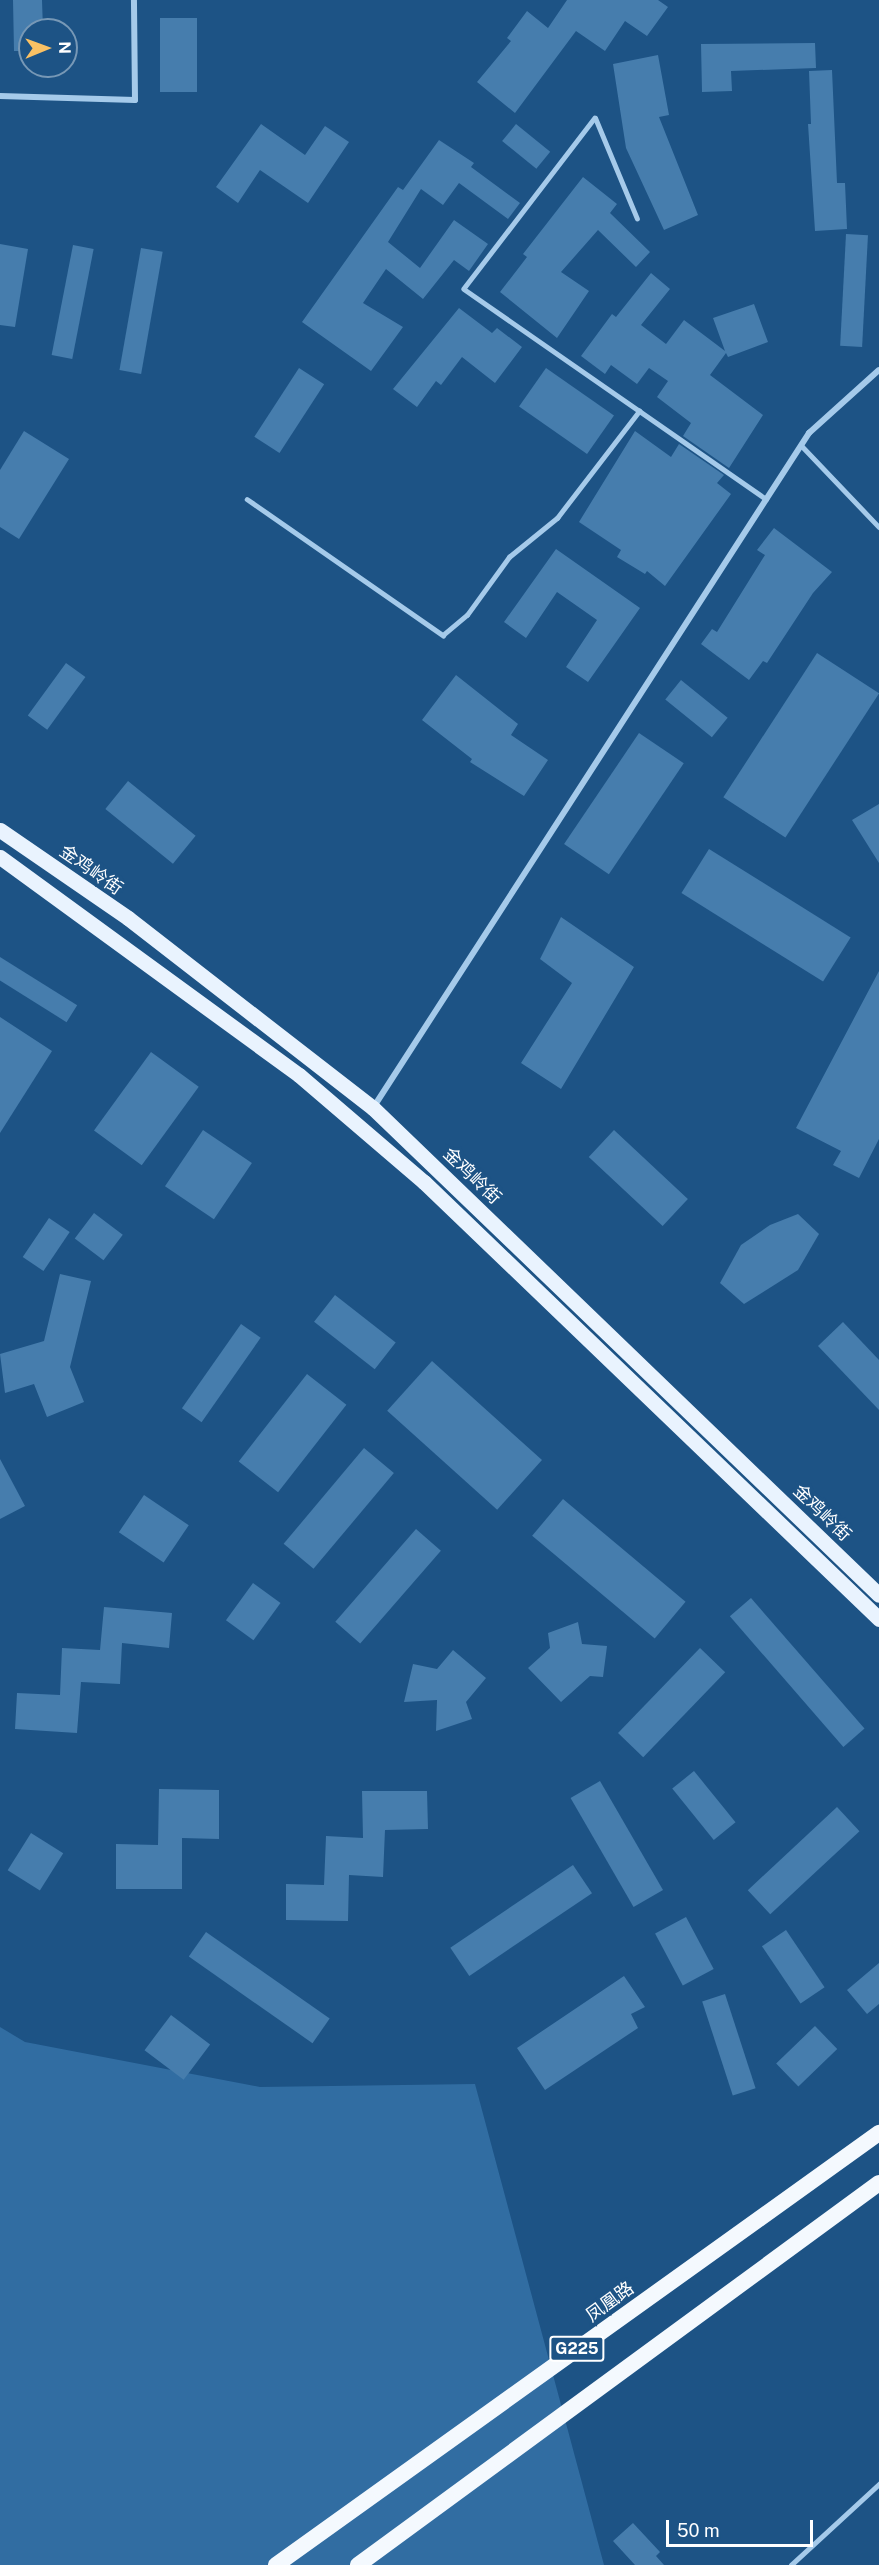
<!DOCTYPE html>
<meta charset="utf-8">
<style>
body{margin:0}
#map{position:relative;width:879px;height:2565px;overflow:hidden;background:#1d5385;font-family:"Public Sans","Noto Sans SC",sans-serif}
div>[style]{position:absolute}
[style*='--x']{left:calc(var(--x)*1px);top:calc(var(--y)*1px);width:calc(var(--w)*1px);rotate:calc(var(--a)*1deg)}
.green>*{inset:0;background:#316da2}
.building>*{inset:0;background:#467dad;transform-origin:0 0}
.service>*{height:4.5px;margin:-2.25px;padding:0 2.25px;transform-origin:2.25px;border-radius:2.25px;background:#a5caea}
.minor>*{height:6px;margin:-3px;padding:0 3px;transform-origin:3px;border-radius:3px;background:#a5caea}
.primary>*{height:15px;margin:-7.5px;padding:0 7.5px;transform-origin:7.5px;border-radius:7.5px;background:#e9f3fe}
.trunk>*{height:16px;margin:-8px;padding:0 8px;transform-origin:8px;border-radius:8px;background:#f4f9fe}
span{translate:-50% -50%;white-space:nowrap;text-align:center;line-height:1.15;-webkit-text-stroke:6px #1d5385;paint-order:stroke}
.shield-label span{padding:2px 4px;background:#1d5385;border:2px solid;border-radius:4px;-webkit-text-stroke-width:0}
.shield-label{font-size:16px;color:#fff;font-weight:700}
.street-label{font-size:18px;color:#fff}
.north{position:absolute;left:18px;top:18px;width:60px;height:60px;box-sizing:border-box;background:#1d5385;border:2px solid #7798b6;border-radius:50%;rotate:89deg;font-size:16px;font-weight:700;line-height:24px;text-align:center;color:#fff}
.north::after{content:'';display:block;margin:auto;width:21px;height:27px;background:#fac164;clip-path:polygon(50% 0,100% 100%,50% 72%,0 100%)}
.scale{position:absolute;left:666px;top:2520px;width:147px;height:27px;box-sizing:border-box;border:3px solid #fff;border-top:0;padding-left:8px;font-size:18px;line-height:21px;white-space:nowrap;color:#fff;-webkit-text-stroke:4px #1d5385;paint-order:stroke}
</style>
<div id="map">
<div class="green">
<div style="clip-path:polygon(0 2027px,25px 2042px,260px 2087px,475px 2084px,604px 2565px,0 2565px)"></div>
</div>
<div class="building">
<div style="clip-path:polygon(13px 0,42px 0,43px 30px,30px 30px,30px 51px,14px 51px)"></div>
<div style="clip-path:polygon(567px 0,658px 0,668px 7px,647px 36px,625px 21px,605px 51px,576px 31px,515px 113px,477px 82px,511px 41px,507px 38px,527px 11px,548px 28px)"></div>
<div style="left:160px;top:18px;width:37px;height:74px"></div>
<div style="clip-path:polygon(815px 43px,816px 68px,731px 71px,732px 91px,702px 92px,701px 44px)"></div>
<div style="clip-path:polygon(658px 55px,669px 115px,659px 117px,698px 215px,664px 230px,626px 148px,613px 64px)"></div>
<div style="clip-path:polygon(832px 70px,837px 183px,845px 183px,847px 229px,815px 231px,808px 124px,811px 124px,809px 71px)"></div>
<div style="clip-path:polygon(261px 124px,305px 155px,325px 126px,349px 142px,308px 203px,260px 170px,238px 203px,216px 187px)"></div>
<div style="left:516px;top:124px;width:44px;height:22px;rotate:39deg"></div>
<div style="clip-path:polygon(439px 140px,474px 163px,471px 167px,520px 203px,508px 219px,459px 183px,443px 205px,421px 189px,388px 242px,420px 268px,454px 220px,488px 244px,469px 271px,454px 260px,423px 299px,386px 269px,363px 303px,403px 327px,371px 371px,302px 322px,398px 187px,403px 190px)"></div>
<div style="clip-path:polygon(583px 177px,617px 204px,610px 213px,650px 252px,636px 267px,598px 230px,561px 272px,589px 291px,557px 338px,500px 292px,527px 257px,523px 254px)"></div>
<div style="left:846px;top:234px;width:22px;height:112px;rotate:3deg"></div>
<div style="clip-path:polygon(0 244px,28px 249px,15px 327px,0 325px)"></div>
<div style="left:73px;top:245px;width:21px;height:112px;rotate:11deg"></div>
<div style="left:141px;top:248px;width:22px;height:124px;rotate:10deg"></div>
<div style="clip-path:polygon(651px 273px,670px 289px,641px 325px,666px 344px,684px 320px,725px 351px,713px 318px,754px 304px,768px 342px,728px 357px,726px 353px,710px 375px,763px 415px,729px 468px,683px 436px,691px 423px,657px 397px,668px 381px,649px 368px,637px 384px,611px 365px,605px 374px,581px 356px,612px 314px,616px 317px)"></div>
<div style="clip-path:polygon(459px 308px,492px 333px,497px 328px,522px 347px,495px 383px,462px 357px,441px 385px,436px 381px,417px 407px,393px 389px)"></div>
<div style="left:299px;top:368px;width:30px;height:82px;rotate:33deg"></div>
<div style="left:546px;top:368px;width:83px;height:47px;rotate:35deg"></div>
<div style="clip-path:polygon(24px 431px,69px 459px,19px 539px,0 527px,0 470px)"></div>
<div style="clip-path:polygon(635px 431px,671px 457px,679px 444px,724px 475px,717px 483px,731px 494px,665px 586px,647px 571px,645px 574px,617px 557px,621px 550px,579px 522px)"></div>
<div style="clip-path:polygon(774px 528px,832px 572px,813px 593px,767px 663px,763px 661px,749px 680px,701px 644px,712px 629px,717px 632px,765px 555px,757px 550px)"></div>
<div style="clip-path:polygon(556px 549px,640px 608px,588px 682px,566px 667px,597px 620px,557px 592px,526px 638px,504px 622px)"></div>
<div style="left:817px;top:653px;width:74px;height:172px;rotate:33deg"></div>
<div style="left:66px;top:663px;width:24px;height:65px;rotate:36deg"></div>
<div style="clip-path:polygon(456px 675px,518px 724px,511px 735px,548px 760px,524px 796px,470px 762px,472px 759px,422px 720px)"></div>
<div style="left:681px;top:680px;width:60px;height:25px;rotate:39deg"></div>
<div style="left:639px;top:733px;width:54px;height:134px;rotate:34deg"></div>
<div style="left:128px;top:781px;width:87px;height:36px;rotate:39deg"></div>
<div style="clip-path:polygon(879px 804px,879px 863px,852px 820px)"></div>
<div style="left:709px;top:849px;width:167px;height:52px;rotate:32deg"></div>
<div style="clip-path:polygon(561px 917px,634px 967px,561px 1089px,521px 1063px,572px 983px,540px 959px)"></div>
<div style="left:0;top:957px;width:91px;height:20px;rotate:32deg"></div>
<div style="clip-path:polygon(879px 971px,879px 1139px,859px 1178px,833px 1165px,841px 1151px,796px 1128px)"></div>
<div style="clip-path:polygon(0 1017px,52px 1051px,0 1133px)"></div>
<div style="left:151px;top:1052px;width:59px;height:97px;rotate:36deg"></div>
<div style="left:203px;top:1130px;width:59px;height:68px;rotate:34deg"></div>
<div style="left:614px;top:1130px;width:101px;height:37px;rotate:43deg"></div>
<div style="left:94px;top:1213px;width:36px;height:32px;rotate:37deg"></div>
<div style="clip-path:polygon(798px 1214px,819px 1234px,798px 1270px,744px 1304px,720px 1283px,741px 1245px,770px 1225px)"></div>
<div style="left:49px;top:1218px;width:25px;height:47px;rotate:34deg"></div>
<div style="clip-path:polygon(60px 1274px,91px 1281px,70px 1367px,84px 1402px,47px 1417px,34px 1384px,5px 1393px,0 1354px,44px 1341px)"></div>
<div style="left:335px;top:1295px;width:77px;height:34px;rotate:38deg"></div>
<div style="clip-path:polygon(843px 1322px,879px 1360px,879px 1410px,818px 1346px)"></div>
<div style="left:241px;top:1324px;width:24px;height:103px;rotate:35deg"></div>
<div style="left:432px;top:1361px;width:148px;height:67px;rotate:42deg"></div>
<div style="left:307px;top:1374px;width:50px;height:111px;rotate:38deg"></div>
<div style="left:364px;top:1448px;width:39px;height:125px;rotate:40deg"></div>
<div style="clip-path:polygon(0 1459px,25px 1506px,0 1519px)"></div>
<div style="left:144px;top:1495px;width:54px;height:45px;rotate:34deg"></div>
<div style="left:563px;top:1499px;width:160px;height:48px;rotate:40deg"></div>
<div style="left:416px;top:1529px;width:33px;height:123px;rotate:41deg"></div>
<div style="left:253px;top:1583px;width:34px;height:46px;rotate:36deg"></div>
<div style="left:751px;top:1598px;width:173px;height:28px;rotate:49deg"></div>
<div style="clip-path:polygon(104px 1607px,172px 1613px,169px 1648px,122px 1643px,120px 1684px,81px 1682px,77px 1733px,15px 1729px,17px 1693px,60px 1695px,62px 1648px,100px 1650px)"></div>
<div style="clip-path:polygon(578px 1622px,582px 1644px,607px 1646px,603px 1677px,590px 1676px,561px 1702px,528px 1668px,550px 1648px,548px 1633px)"></div>
<div style="left:700px;top:1648px;width:35px;height:118px;rotate:44deg"></div>
<div style="clip-path:polygon(453px 1650px,486px 1678px,466px 1702px,472px 1719px,436px 1731px,437px 1700px,404px 1702px,413px 1664px,437px 1669px)"></div>
<div style="left:694px;top:1771px;width:66px;height:28px;rotate:51deg"></div>
<div style="left:600px;top:1781px;width:126px;height:34px;rotate:60deg"></div>
<div style="clip-path:polygon(159px 1789px,219px 1790px,219px 1839px,182px 1838px,182px 1889px,116px 1889px,116px 1844px,158px 1845px)"></div>
<div style="clip-path:polygon(362px 1791px,427px 1791px,428px 1829px,385px 1830px,383px 1877px,349px 1875px,348px 1921px,286px 1920px,286px 1884px,324px 1885px,326px 1836px,363px 1838px)"></div>
<div style="left:837px;top:1807px;width:33px;height:122px;rotate:47deg"></div>
<div style="left:31px;top:1833px;width:38px;height:44px;rotate:32deg"></div>
<div style="left:573px;top:1865px;width:34px;height:148px;rotate:56deg"></div>
<div style="left:686px;top:1917px;width:59px;height:35px;rotate:62deg"></div>
<div style="left:786px;top:1930px;width:69px;height:29px;rotate:56deg"></div>
<div style="left:206px;top:1932px;width:151px;height:30px;rotate:35deg"></div>
<div style="clip-path:polygon(879px 1963px,879px 2004px,867px 2014px,847px 1990px)"></div>
<div style="clip-path:polygon(624px 1976px,645px 2007px,631px 2014px,638px 2028px,545px 2090px,517px 2048px)"></div>
<div style="left:725px;top:1994px;width:99px;height:24px;rotate:72deg"></div>
<div style="left:171px;top:2015px;width:49px;height:44px;rotate:37deg"></div>
<div style="left:815px;top:2026px;width:32px;height:54px;rotate:46deg"></div>
<div style="clip-path:polygon(633px 2523px,660px 2552px,656px 2556px,664px 2565px,635px 2565px,613px 2541px)"></div>
</div>
<div class="service">
<div style="--x:637;--y:219;--w:109;--a:-112.6"></div>
<div style="--x:595;--y:118;--w:215;--a:127.5"></div>
<div style="--x:464;--y:289;--w:368;--a:34.8"></div>
<div style="--x:801;--y:445;--w:113;--a:46.4"></div>
<div style="--x:247;--y:499;--w:239;--a:34.8"></div>
<div style="--x:443;--y:635;--w:31;--a:-40"></div>
<div style="--x:467;--y:615;--w:72;--a:-54.1"></div>
<div style="--x:509;--y:557;--w:62;--a:-39.1"></div>
<div style="--x:557;--y:518;--w:135;--a:-52.5"></div>
<div style="--x:791;--y:2565;--w:120;--a:-42.6"></div>
</div>
<div class="minor">
<div style="--x:0;--y:96;--w:135;--a:1.7"></div>
<div style="--x:135;--y:100;--w:100;--a:-90.6"></div>
<div style="--x:373;--y:1108;--w:804;--a:-57.14"></div>
<div style="--x:809;--y:433;--w:94;--a:-42"></div>
</div>
<div class="primary">
<div style="--x:0;--y:830;--w:155;--a:34.5"></div>
<div style="--x:128;--y:918;--w:310;--a:37.8"></div>
<div style="--x:373;--y:1108;--w:702;--a:43.9"></div>
<div style="--x:0;--y:857;--w:370;--a:36.1"></div>
<div style="--x:299;--y:1075;--w:165;--a:40.6"></div>
<div style="--x:424;--y:1182;--w:631;--a:43.84"></div>
</div>
<div class="trunk">
<div style="--x:276;--y:2565;--w:742;--a:-35.62"></div>
<div style="--x:358;--y:2565;--w:646;--a:-36.25"></div>
</div>
<div class="shield-label">
<span style="left:577px;top:2349px">G225</span>
</div>
<div class="street-label">
<span style="left:91px;top:870px;rotate:35deg">金鸡岭街</span>
<span style="left:472px;top:1176px;rotate:44deg">金鸡岭街</span>
<span style="left:822px;top:1513px;rotate:44deg">金鸡岭街</span>
<span style="left:610px;top:2302px;rotate:-36deg">凤凰路</span>
</div>
<div class="north">N</div>
<div class="scale">50 m</div>
</div>
